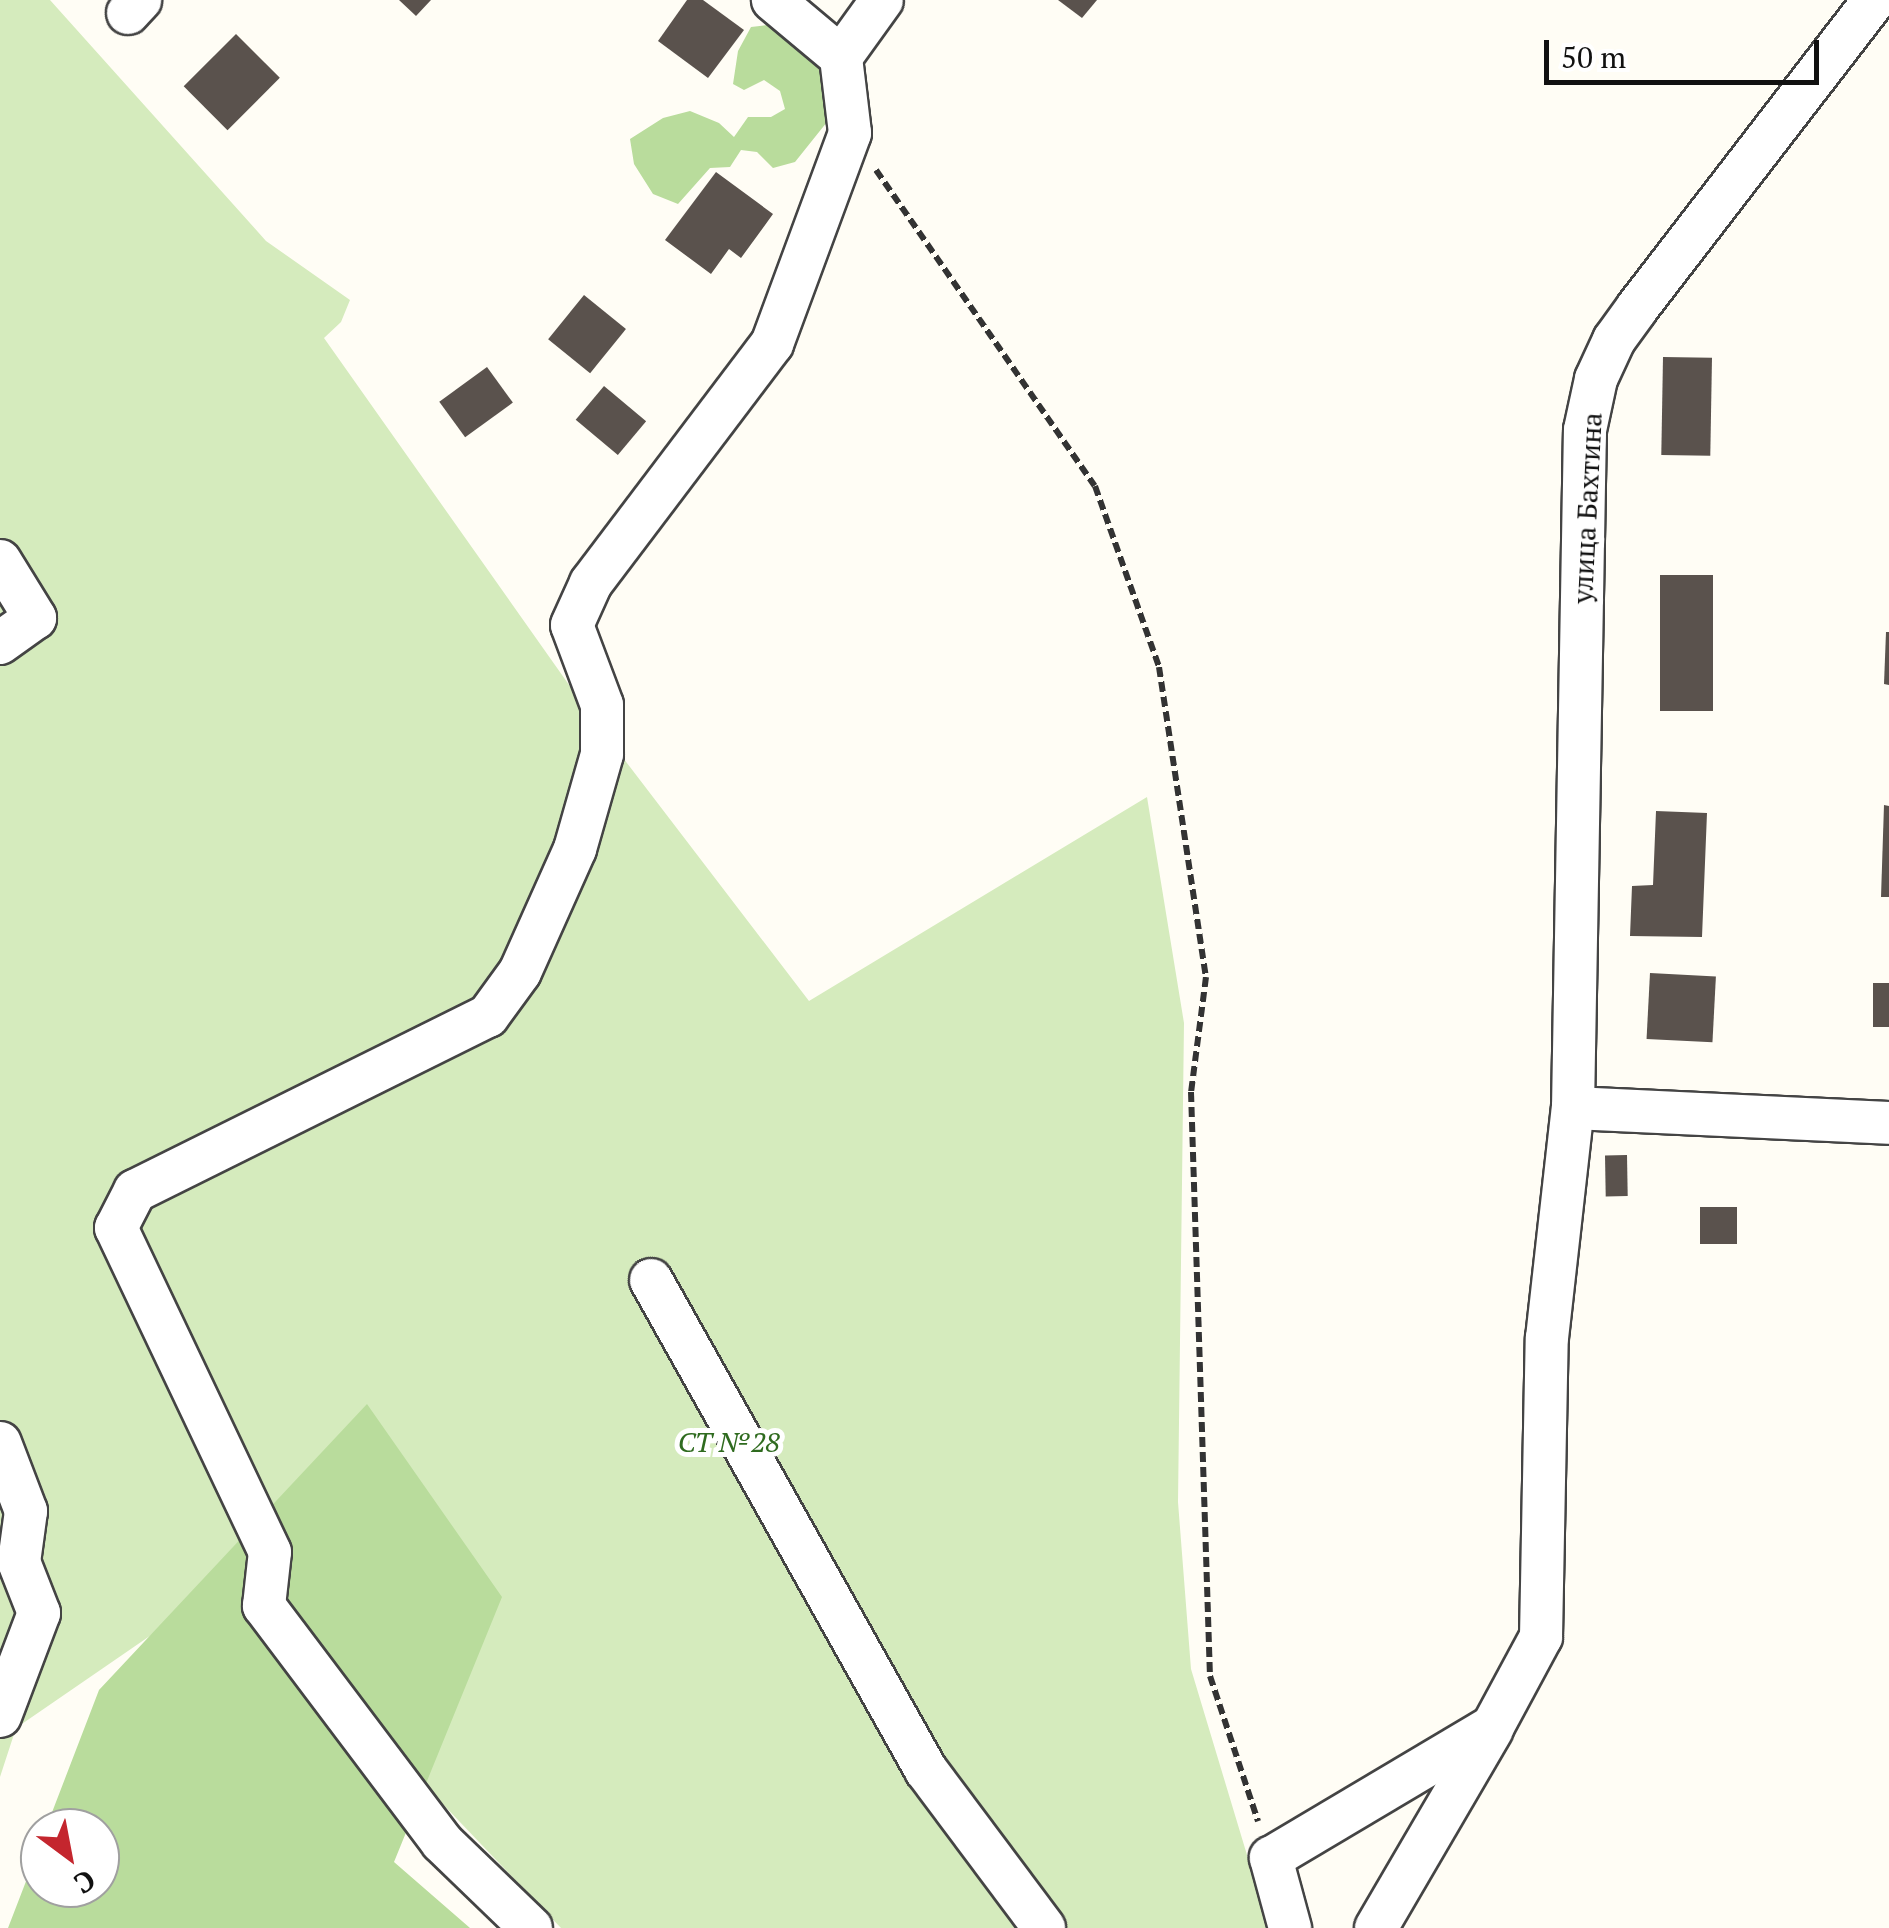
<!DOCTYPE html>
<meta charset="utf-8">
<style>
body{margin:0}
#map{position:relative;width:1889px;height:1928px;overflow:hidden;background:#fffdf5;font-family:"PT Serif",serif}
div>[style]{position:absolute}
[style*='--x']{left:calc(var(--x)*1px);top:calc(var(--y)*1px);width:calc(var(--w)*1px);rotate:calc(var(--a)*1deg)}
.green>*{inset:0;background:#d5ebbd}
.forest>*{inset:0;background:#b9dc9c}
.building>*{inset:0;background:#5a524d;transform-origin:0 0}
.path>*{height:6px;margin-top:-3px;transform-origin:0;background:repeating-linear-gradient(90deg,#333 0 10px,transparent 0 15px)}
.roads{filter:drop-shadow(2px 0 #444) drop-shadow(-2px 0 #444) drop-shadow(0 2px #444) drop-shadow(0 -2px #444)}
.minor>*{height:42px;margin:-21px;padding:0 21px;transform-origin:21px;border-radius:21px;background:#fff}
span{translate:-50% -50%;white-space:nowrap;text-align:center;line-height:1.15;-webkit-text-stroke:10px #fff;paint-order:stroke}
.street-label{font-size:28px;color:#111}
.park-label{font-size:28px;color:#2f6b1f;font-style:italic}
.north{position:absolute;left:20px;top:1808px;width:100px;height:100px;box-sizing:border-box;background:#fff;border:2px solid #a0a0a0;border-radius:50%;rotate:148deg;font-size:28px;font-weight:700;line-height:40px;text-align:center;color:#111}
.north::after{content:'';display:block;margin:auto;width:35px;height:45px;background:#c4262e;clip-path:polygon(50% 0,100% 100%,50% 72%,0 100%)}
.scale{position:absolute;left:1544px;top:40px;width:275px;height:45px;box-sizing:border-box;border:5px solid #111;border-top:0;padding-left:12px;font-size:30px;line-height:35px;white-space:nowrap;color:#111;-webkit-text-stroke:8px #fff;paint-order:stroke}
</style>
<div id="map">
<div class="green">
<div style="clip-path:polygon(0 0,50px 0,266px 241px,350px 300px,341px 322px,324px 338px,591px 716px,809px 1001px,1147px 797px,1184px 1023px,1178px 1502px,1191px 1669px,1269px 1928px,561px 1928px,438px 1799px,253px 1565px,16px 1728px,0 1777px)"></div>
</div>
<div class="forest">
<div style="clip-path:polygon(767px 25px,820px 64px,831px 117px,795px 162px,773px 168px,757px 152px,741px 150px,730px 167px,710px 168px,678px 204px,653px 194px,634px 164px,630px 139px,663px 118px,690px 111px,719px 123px,734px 137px,748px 117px,771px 117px,785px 109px,780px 91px,764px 80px,744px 90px,733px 84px,738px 51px,751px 27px)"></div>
<div style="clip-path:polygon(367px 1404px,502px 1597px,394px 1862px,470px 1928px,8px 1928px,40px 1845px,40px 1888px,100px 1888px,100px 1828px,46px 1828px,99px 1690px)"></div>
</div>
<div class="building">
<div style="clip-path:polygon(399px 0,431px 0,416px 16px)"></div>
<div style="clip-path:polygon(687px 0,703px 0,744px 30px,708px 78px,658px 41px)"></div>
<div style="clip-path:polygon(1058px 0,1097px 0,1082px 18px)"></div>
<div style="left:236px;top:34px;width:62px;height:74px;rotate:45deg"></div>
<div style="clip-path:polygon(716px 172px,773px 214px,741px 258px,729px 249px,711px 274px,665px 240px)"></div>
<div style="left:584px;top:295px;width:54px;height:57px;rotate:39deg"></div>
<div style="left:1663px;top:357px;width:49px;height:98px;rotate:1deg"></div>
<div style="left:487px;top:367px;width:44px;height:59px;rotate:54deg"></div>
<div style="left:604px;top:386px;width:55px;height:44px;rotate:40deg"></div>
<div style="left:1660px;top:575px;width:53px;height:136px"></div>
<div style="clip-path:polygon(1886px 632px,1889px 632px,1889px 685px,1884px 684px)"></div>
<div style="clip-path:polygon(1884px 805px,1889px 806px,1889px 897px,1881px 897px)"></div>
<div style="clip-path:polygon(1656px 811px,1707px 813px,1702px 937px,1630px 936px,1632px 886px,1653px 885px)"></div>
<div style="left:1650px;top:973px;width:66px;height:66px;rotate:3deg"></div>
<div style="left:1873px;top:983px;width:16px;height:44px"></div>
<div style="left:1627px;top:1155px;width:41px;height:22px;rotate:89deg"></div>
<div style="left:1700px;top:1207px;width:37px;height:37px"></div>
</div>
<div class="path">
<div style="--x:876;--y:170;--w:384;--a:55.3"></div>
<div style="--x:1095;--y:486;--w:192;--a:70.5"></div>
<div style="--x:1159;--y:667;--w:314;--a:81.4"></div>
<div style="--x:1206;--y:977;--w:116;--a:97.4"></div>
<div style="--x:1191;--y:1092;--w:584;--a:88.14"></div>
<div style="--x:1210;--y:1676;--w:153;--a:71.7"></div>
</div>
<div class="roads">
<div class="minor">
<div style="--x:128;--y:13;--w:18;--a:-47"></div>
<div style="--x:841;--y:57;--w:70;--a:-54.3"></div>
<div style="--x:0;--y:561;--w:67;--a:58.4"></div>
<div style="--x:35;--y:618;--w:43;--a:144.5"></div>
<div style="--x:1573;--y:1108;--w:316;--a:2.7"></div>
<div style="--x:651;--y:1280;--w:562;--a:60.7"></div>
<div style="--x:926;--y:1770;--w:197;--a:53.2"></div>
<div style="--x:0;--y:1443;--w:73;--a:69.1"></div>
<div style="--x:26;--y:1511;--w:51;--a:97.8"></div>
<div style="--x:19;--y:1562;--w:55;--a:68.6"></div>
<div style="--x:39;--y:1613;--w:110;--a:110.7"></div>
<div style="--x:531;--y:1928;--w:124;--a:-136"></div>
<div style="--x:442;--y:1842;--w:296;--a:-127"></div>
<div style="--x:264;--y:1606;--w:54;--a:-83.7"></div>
<div style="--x:270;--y:1552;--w:359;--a:-115.4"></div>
<div style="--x:116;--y:1228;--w:42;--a:-62.8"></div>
<div style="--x:135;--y:1191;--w:394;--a:-26.4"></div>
<div style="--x:488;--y:1016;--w:54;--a:-54"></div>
<div style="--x:520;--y:972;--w:135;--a:-65.9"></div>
<div style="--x:575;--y:849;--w:99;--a:-74.1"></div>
<div style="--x:602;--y:754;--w:49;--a:-90"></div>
<div style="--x:602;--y:705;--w:85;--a:-110.6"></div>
<div style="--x:572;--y:625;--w:46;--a:-65.7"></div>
<div style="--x:591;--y:583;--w:300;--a:-52.9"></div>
<div style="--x:772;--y:344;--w:225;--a:-69.7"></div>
<div style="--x:850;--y:133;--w:77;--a:-96.8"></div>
<div style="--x:841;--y:57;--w:89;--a:-140"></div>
<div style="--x:1290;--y:1928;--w:73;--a:-105.2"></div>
<div style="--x:1271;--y:1858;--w:258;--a:-30.7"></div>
<div style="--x:1493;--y:1726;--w:101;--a:-61.7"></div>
<div style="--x:1541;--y:1637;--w:299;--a:-88.9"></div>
<div style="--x:1547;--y:1338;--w:231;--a:-83.6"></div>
<div style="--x:1573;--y:1108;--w:678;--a:-88.99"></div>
<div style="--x:1585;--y:430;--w:52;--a:-77.8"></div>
<div style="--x:1596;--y:379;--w:43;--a:-65.2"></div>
<div style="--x:1614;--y:340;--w:39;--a:-54"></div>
<div style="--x:1637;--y:308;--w:389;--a:-52.4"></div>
<div style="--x:1376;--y:1928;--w:228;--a:-59.7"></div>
</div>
</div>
<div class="street-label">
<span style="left:1587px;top:508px;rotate:-87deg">улица Бахтина</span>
</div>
<div class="park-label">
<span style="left:729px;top:1442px">СТ №28</span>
</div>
<div class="north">С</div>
<div class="scale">50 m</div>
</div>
